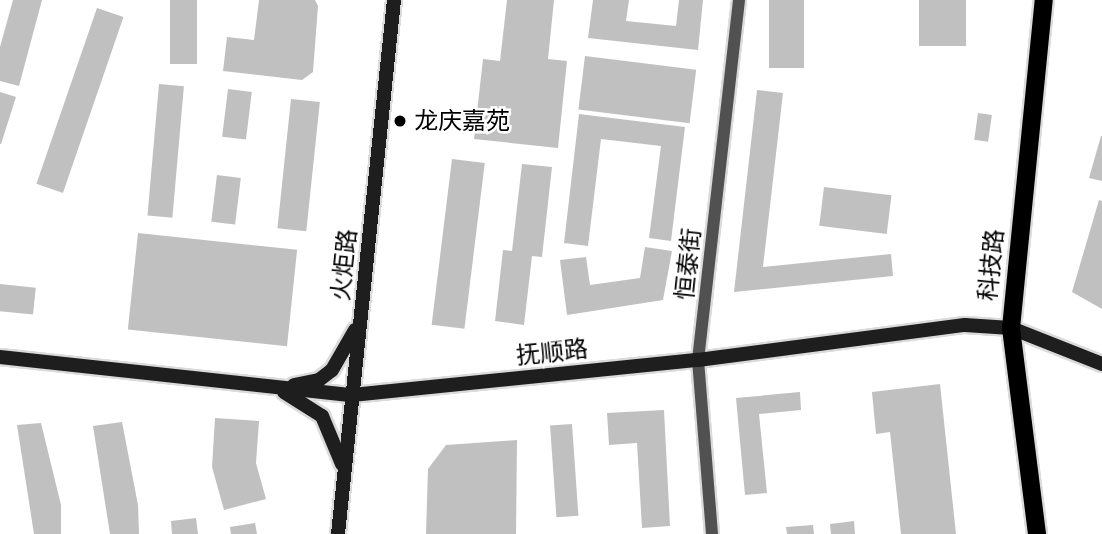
<!DOCTYPE html>
<meta charset="utf-8">
<style>
body{margin:0}
#map{position:relative;width:1102px;height:534px;overflow:hidden;background:#fff;font-family:Jost,"Noto Sans SC",sans-serif}
div>[style]{position:absolute}
[style*='--x']{left:calc(var(--x)*1px);top:calc(var(--y)*1px);width:calc(var(--w)*1px);rotate:calc(var(--a)*1deg)}
.building>*{inset:0;background:#c0c0c0;transform-origin:0 0}
.roads{filter:drop-shadow(2px 0 #dbdbdb) drop-shadow(-2px 0 #dbdbdb) drop-shadow(0 2px #dbdbdb) drop-shadow(0 -2px #dbdbdb)}
.street>*{height:12px;margin:-6px;padding:0 6px;transform-origin:6px;border-radius:6px;background:#515151}
.secondary>*{height:14px;margin:-7px;padding:0 7px;transform-origin:7px;border-radius:7px;background:#1e1e1e}
.primary>*{height:18px;margin:-9px;padding:0 9px;transform-origin:9px;border-radius:9px;background:#000}
.dots>*{width:19px;height:19px;translate:-50% -50%;box-sizing:border-box;border:4px solid #fff;border-radius:50%}
span{translate:-50% -50%;white-space:nowrap;text-align:center;line-height:1.15;-webkit-text-stroke:5px #fff;paint-order:stroke}
.poi-label{font-size:24px;color:#000}
.left{translate:0 -50%;text-align:left}
.street-label{font-size:24px;color:#000}
</style>
<div id="map">
<div class="building">
<div style="clip-path:polygon(13px 0,42px 0,19px 86px,0 81px,0 47px)"></div>
<div style="left:170px;top:0;width:27px;height:64px"></div>
<div style="clip-path:polygon(259px 0,315px 0,318px 6px,313px 72px,302px 80px,223px 71px,227px 37px,254px 40px)"></div>
<div style="clip-path:polygon(507px 0,554px 0,548px 59px,567px 61px,558px 148px,474px 139px,483px 59px,500px 61px)"></div>
<div style="clip-path:polygon(593px 0,629px 0,626px 21px,676px 26px,679px 0,703px 0,698px 50px,588px 38px)"></div>
<div style="left:769px;top:0;width:35px;height:68px"></div>
<div style="left:919px;top:0;width:47px;height:46px"></div>
<div style="left:97px;top:8px;width:28px;height:186px;rotate:19deg"></div>
<div style="left:585px;top:56px;width:112px;height:54px;rotate:7deg"></div>
<div style="left:159px;top:84px;width:25px;height:132px;rotate:5deg"></div>
<div style="left:228px;top:89px;width:24px;height:48px;rotate:7deg"></div>
<div style="clip-path:polygon(757px 90px,783px 93px,763px 267px,891px 254px,893px 276px,734px 292px)"></div>
<div style="clip-path:polygon(0 92px,16px 97px,1px 144px,0 144px)"></div>
<div style="left:291px;top:99px;width:29px;height:130px;rotate:6deg"></div>
<div style="left:978px;top:113px;width:14px;height:27px;rotate:8deg"></div>
<div style="clip-path:polygon(579px 114px,685px 127px,671px 241px,649px 238px,661px 146px,601px 139px,588px 246px,564px 243px)"></div>
<div style="clip-path:polygon(1101px 136px,1102px 136px,1102px 181px,1089px 178px)"></div>
<div style="left:452px;top:159px;width:33px;height:167px;rotate:7deg"></div>
<div style="clip-path:polygon(522px 164px,552px 167px,542px 257px,532px 256px,524px 325px,495px 321px,503px 250px,512px 251px)"></div>
<div style="left:217px;top:175px;width:24px;height:47px;rotate:7deg"></div>
<div style="left:824px;top:187px;width:68px;height:39px;rotate:7deg"></div>
<div style="clip-path:polygon(1099px 200px,1102px 201px,1102px 309px,1072px 292px)"></div>
<div style="left:138px;top:233px;width:160px;height:97px;rotate:6deg"></div>
<div style="clip-path:polygon(645px 247px,672px 251px,663px 300px,567px 315px,560px 260px,586px 257px,590px 285px,640px 278px)"></div>
<div style="left:0;top:284px;width:36px;height:27px;rotate:6deg"></div>
<div style="clip-path:polygon(940px 384px,956px 534px,901px 534px,890px 432px,876px 434px,872px 392px)"></div>
<div style="clip-path:polygon(800px 392px,801px 410px,759px 414px,767px 493px,745px 495px,736px 398px)"></div>
<div style="clip-path:polygon(664px 410px,670px 526px,642px 528px,637px 443px,609px 445px,607px 413px)"></div>
<div style="clip-path:polygon(215px 418px,259px 421px,256px 463px,266px 499px,224px 510px,212px 467px)"></div>
<div style="clip-path:polygon(122px 422px,138px 505px,139px 534px,110px 534px,93px 426px)"></div>
<div style="clip-path:polygon(41px 423px,61px 505px,61px 534px,34px 534px,17px 425px)"></div>
<div style="left:572px;top:424px;width:92px;height:22px;rotate:86deg"></div>
<div style="clip-path:polygon(517px 440px,516px 534px,426px 534px,428px 469px,446px 445px)"></div>
<div style="clip-path:polygon(196px 518px,198px 534px,172px 534px,171px 521px)"></div>
<div style="clip-path:polygon(854px 521px,855px 534px,831px 534px,830px 524px)"></div>
<div style="clip-path:polygon(255px 523px,257px 534px,231px 534px,230px 527px)"></div>
<div style="clip-path:polygon(813px 525px,814px 534px,787px 534px,786px 527px)"></div>
</div>
<div class="roads">
<div class="street">
<div style="--x:712;--y:534;--w:175;--a:-94.6"></div>
<div style="--x:698;--y:360;--w:362;--a:-83.5"></div>
</div>
<div class="secondary">
<div style="--x:0;--y:357;--w:354;--a:6.2"></div>
<div style="--x:352;--y:395;--w:348;--a:-5.8"></div>
<div style="--x:698;--y:360;--w:269;--a:-7.5"></div>
<div style="--x:965;--y:325;--w:46;--a:3.7"></div>
<div style="--x:1011;--y:328;--w:98;--a:21.6"></div>
<div style="--x:294;--y:385;--w:25;--a:-11"></div>
<div style="--x:319;--y:380;--w:16;--a:-38"></div>
<div style="--x:332;--y:370;--w:46;--a:-60.1"></div>
<div style="--x:284;--y:392;--w:45;--a:32.3"></div>
<div style="--x:322;--y:416;--w:52;--a:67.4"></div>
<div style="--x:338;--y:534;--w:537;--a:-84.01"></div>
</div>
<div class="primary">
<div style="--x:1037;--y:534;--w:208;--a:-97.2"></div>
<div style="--x:1011;--y:328;--w:330;--a:-84.3"></div>
</div>
</div>
<div class="dots">
<div style="left:400px;top:121px;background:#000"></div>
</div>
<div class="poi-label">
<span class="left" style="left:414px;top:121px">龙庆嘉苑</span>
</div>
<div class="street-label">
<span style="left:688px;top:264px;rotate:-84deg">恒泰街</span>
<span style="left:344px;top:265px;rotate:-84deg">火炬路</span>
<span style="left:991px;top:265px;rotate:-84deg">科技路</span>
<span style="left:552px;top:352px;rotate:-6deg">抚顺路</span>
</div>
</div>
